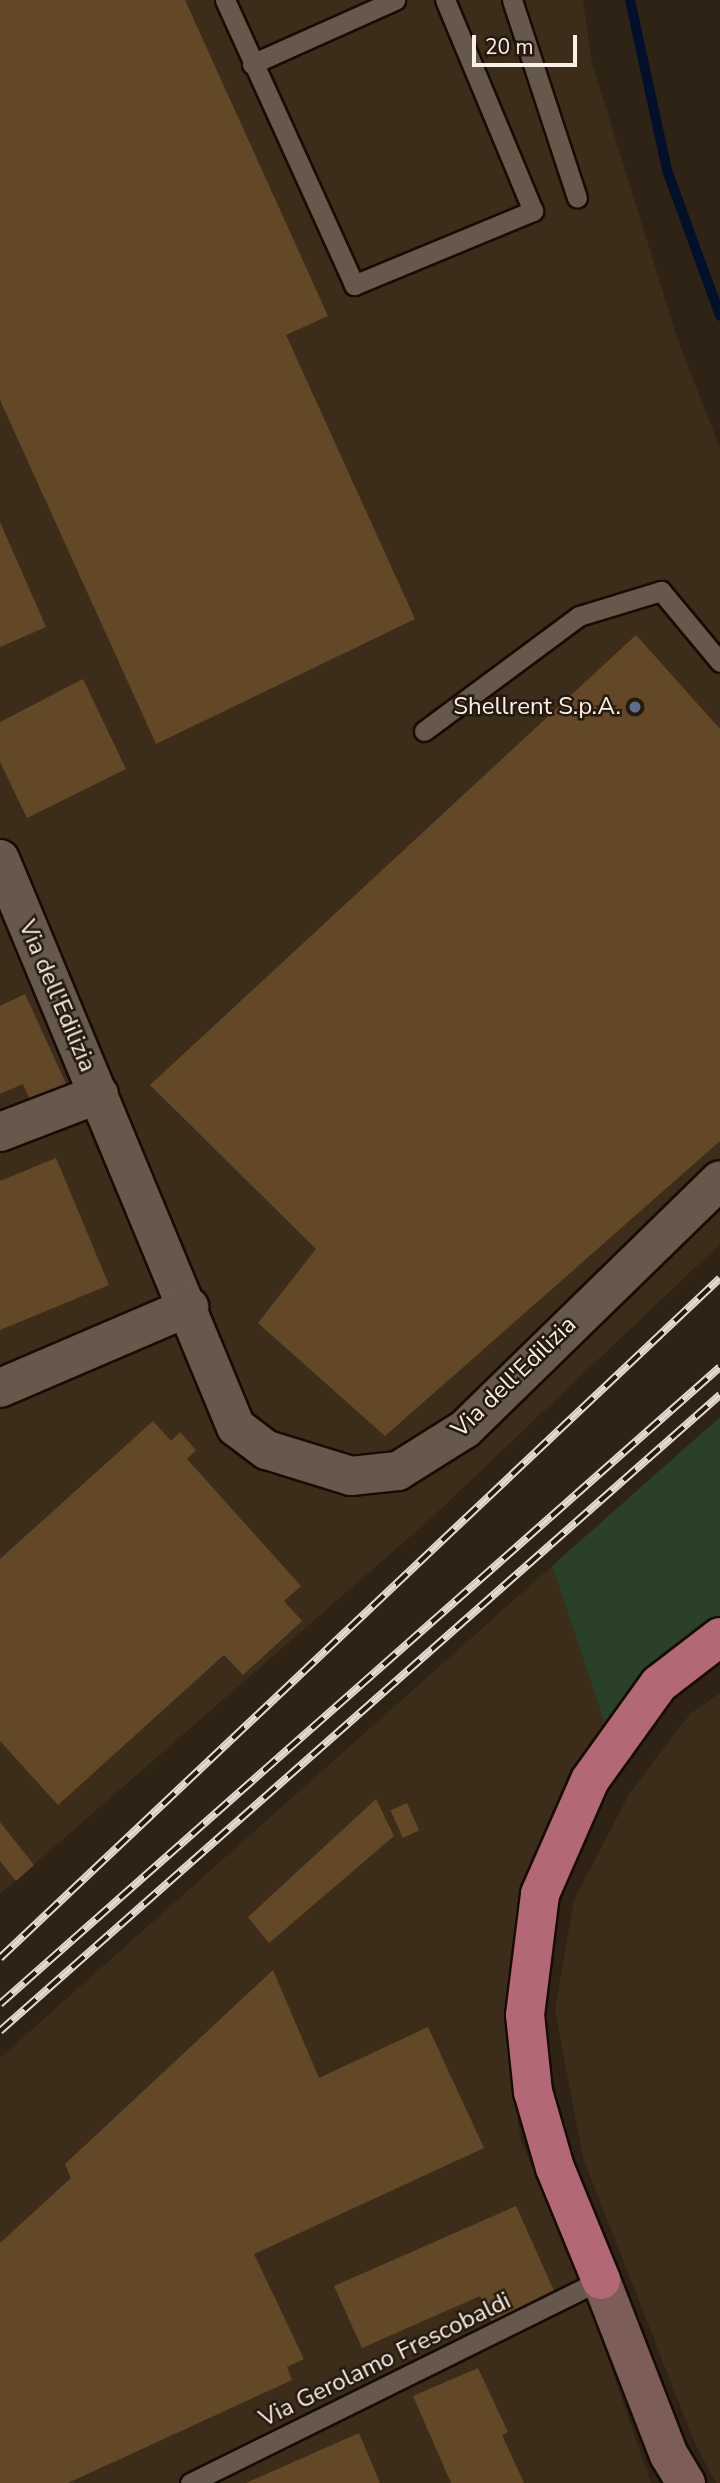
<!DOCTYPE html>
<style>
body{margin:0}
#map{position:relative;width:720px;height:2483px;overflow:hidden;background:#2f2316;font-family:"Nunito Sans",sans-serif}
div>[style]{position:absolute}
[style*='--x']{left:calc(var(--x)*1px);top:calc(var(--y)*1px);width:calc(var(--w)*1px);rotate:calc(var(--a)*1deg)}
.built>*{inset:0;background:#3c2c1a}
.green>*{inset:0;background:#2a4127}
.stream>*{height:10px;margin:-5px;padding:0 5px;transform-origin:5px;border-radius:5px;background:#03102c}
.building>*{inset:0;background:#634828;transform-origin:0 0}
.roads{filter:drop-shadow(2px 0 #170c03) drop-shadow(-2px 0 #170c03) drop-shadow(0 2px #170c03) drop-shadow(0 -2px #170c03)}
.lane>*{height:19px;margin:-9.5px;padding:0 9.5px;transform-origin:9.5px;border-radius:9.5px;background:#66584a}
.street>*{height:38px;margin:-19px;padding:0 19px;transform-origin:19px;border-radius:19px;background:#66584a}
.secondary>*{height:38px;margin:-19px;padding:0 19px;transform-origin:19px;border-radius:19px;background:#7d5d57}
.highway>*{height:38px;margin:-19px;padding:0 19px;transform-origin:19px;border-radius:19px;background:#b36975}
.rail>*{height:8px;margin-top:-4px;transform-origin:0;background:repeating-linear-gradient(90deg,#251a0d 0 16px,#e3dbd2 0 32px);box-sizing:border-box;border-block:2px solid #e3dbd2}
.dots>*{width:19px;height:19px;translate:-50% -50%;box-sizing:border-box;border:4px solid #251a0d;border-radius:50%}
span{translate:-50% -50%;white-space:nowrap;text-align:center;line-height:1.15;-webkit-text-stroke:5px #251a0d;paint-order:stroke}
.poi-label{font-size:24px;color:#f9f1e8}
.right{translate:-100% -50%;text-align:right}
.street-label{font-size:24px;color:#f9f1e8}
.scale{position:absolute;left:472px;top:35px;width:105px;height:32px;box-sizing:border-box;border:4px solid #f9f1e8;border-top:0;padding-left:9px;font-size:21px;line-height:24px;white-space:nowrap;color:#f9f1e8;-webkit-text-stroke:5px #251a0d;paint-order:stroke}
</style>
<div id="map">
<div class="built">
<div style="clip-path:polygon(0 0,583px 0,592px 63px,678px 341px,720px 448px,720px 1244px,428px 1521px,0 1894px)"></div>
<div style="clip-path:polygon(552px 1566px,608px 1734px,542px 1847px,516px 1917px,508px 1978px,510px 2068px,521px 2141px,584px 2289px,651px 2483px,0 2483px,0 2058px)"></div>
<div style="clip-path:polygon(720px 1693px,720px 2483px,716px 2483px,695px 2444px,583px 2158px,555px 2010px,574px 1900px,628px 1796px,690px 1714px)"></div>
</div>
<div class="green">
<div style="clip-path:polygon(720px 1417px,720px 1622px,608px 1734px,552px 1566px)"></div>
</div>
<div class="stream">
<div style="--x:630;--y:0;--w:174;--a:77.7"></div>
<div style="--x:667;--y:170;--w:155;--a:70"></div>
</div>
<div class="building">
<div style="clip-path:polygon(0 0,185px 0,328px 316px,286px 335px,415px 619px,156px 744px,0 400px)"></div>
<div style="clip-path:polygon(0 522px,46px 627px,0 647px)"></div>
<div style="clip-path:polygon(636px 635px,720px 729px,720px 1141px,385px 1436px,258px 1323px,316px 1249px,150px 1085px)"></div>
<div style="clip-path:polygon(83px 679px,126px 769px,27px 818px,0 762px,0 722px)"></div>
<div style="clip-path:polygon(25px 994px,69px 1090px,33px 1107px,23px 1084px,0 1094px,0 1006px)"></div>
<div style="clip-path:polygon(56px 1158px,109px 1285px,0 1330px,0 1181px)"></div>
<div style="clip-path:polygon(153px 1421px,171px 1441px,180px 1432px,196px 1450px,187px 1459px,301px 1586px,284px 1601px,302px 1621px,243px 1675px,224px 1655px,58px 1805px,0 1741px,0 1559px)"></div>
<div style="clip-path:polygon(376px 1799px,394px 1836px,269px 1943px,248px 1917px)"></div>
<div style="left:407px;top:1803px;width:30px;height:18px;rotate:66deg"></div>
<div style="clip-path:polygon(0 1822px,34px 1865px,16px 1881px,0 1861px)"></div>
<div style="clip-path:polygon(273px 1970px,319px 2078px,428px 2027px,484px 2148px,254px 2254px,304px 2359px,287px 2367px,292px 2380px,68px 2483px,0 2483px,0 2243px,71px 2178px,65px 2164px)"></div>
<div style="clip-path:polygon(516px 2206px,556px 2295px,492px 2323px,480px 2296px,362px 2348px,334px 2286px)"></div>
<div style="clip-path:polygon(478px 2368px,508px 2432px,502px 2435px,524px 2483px,451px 2483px,413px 2396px)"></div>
<div style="clip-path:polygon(359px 2433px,380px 2483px,246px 2483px,341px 2441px)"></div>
</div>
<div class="roads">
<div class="lane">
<div style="--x:225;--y:0;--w:313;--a:65.6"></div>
<div style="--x:354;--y:285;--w:194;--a:-22.5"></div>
<div style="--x:533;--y:211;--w:229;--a:-112.6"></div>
<div style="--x:512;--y:0;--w:208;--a:71.8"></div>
<div style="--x:252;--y:64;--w:157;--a:-24.1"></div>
<div style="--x:424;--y:731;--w:193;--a:-36.6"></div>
<div style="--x:579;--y:616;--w:86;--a:-17"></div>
<div style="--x:661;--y:591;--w:92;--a:50.3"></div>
<div style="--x:190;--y:2483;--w:458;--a:-26.3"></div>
</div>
<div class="street">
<div style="--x:0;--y:859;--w:615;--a:67.44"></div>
<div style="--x:236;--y:1427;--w:39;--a:37"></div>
<div style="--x:267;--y:1450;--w:88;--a:17.2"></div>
<div style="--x:351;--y:1476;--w:47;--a:-6.1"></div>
<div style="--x:398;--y:1471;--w:79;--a:-32.1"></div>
<div style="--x:465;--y:1429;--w:356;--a:-44.3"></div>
<div style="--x:0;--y:1132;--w:106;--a:-21"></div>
<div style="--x:0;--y:1388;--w:206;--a:-23.2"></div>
</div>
<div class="secondary">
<div style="--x:601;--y:2280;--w:188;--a:68.8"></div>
<div style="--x:669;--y:2455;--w:33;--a:59"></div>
</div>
<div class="highway">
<div style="--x:601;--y:2280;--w:121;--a:-112.3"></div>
<div style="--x:555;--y:2168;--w:79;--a:-106.1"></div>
<div style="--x:533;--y:2092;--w:77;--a:-95.9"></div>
<div style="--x:525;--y:2015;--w:122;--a:-82.9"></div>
<div style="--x:540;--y:1894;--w:124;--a:-66.3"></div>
<div style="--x:590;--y:1780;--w:118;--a:-54.3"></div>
<div style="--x:659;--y:1684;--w:77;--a:-37.6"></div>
</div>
</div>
<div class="rail">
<div style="--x:0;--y:1958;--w:990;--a:-43.36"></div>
<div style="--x:0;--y:2004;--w:961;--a:-41.5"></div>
<div style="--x:0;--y:2031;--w:961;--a:-41.46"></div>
</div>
<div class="dots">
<div style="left:635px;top:707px;background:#5c6f8a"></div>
</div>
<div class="poi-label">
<span class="right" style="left:621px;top:707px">Shellrent S.p.A.</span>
</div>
<div class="street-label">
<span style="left:57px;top:996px;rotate:67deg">Via dell'Edilizia</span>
<span style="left:514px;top:1377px;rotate:-44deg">Via dell'Edilizia</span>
<span style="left:385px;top:2360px;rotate:-26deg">Via Gerolamo Frescobaldi</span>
</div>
<div class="scale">20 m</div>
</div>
